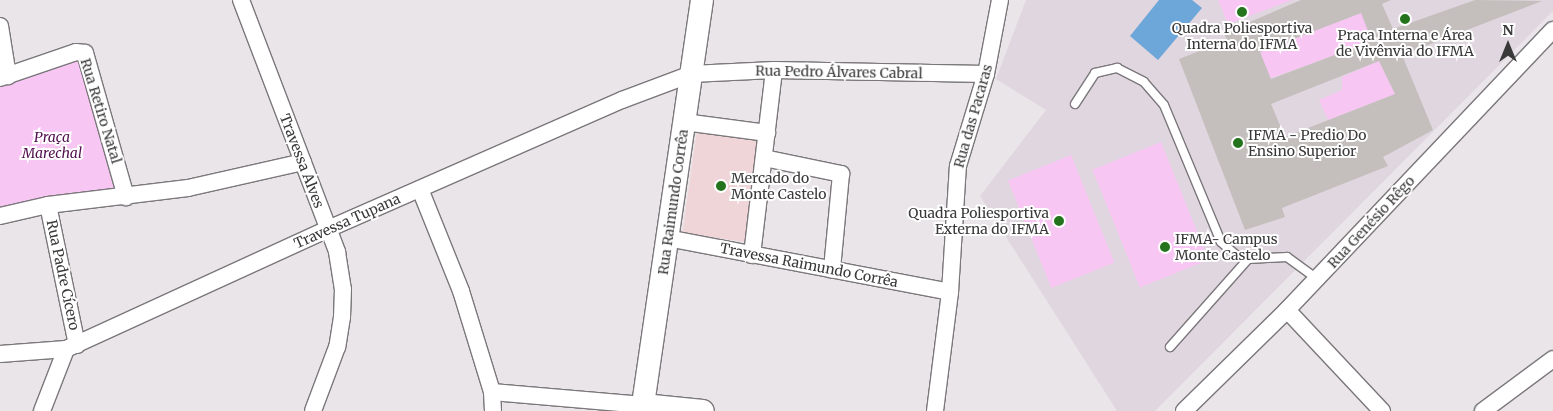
<!DOCTYPE html>
<meta charset="utf-8">
<style>
body{margin:0}
#map{position:relative;width:1553px;height:411px;overflow:hidden;background:#eae5e9;font-family:Merriweather,serif}
div>[style]{position:absolute}
[style*='--x']{left:calc(var(--x)*1px);top:calc(var(--y)*1px);width:calc(var(--w)*1px);rotate:calc(var(--a)*1deg)}
.commercial>*{inset:0;background:#f0d5d8;transform-origin:0 0}
.built>*{inset:0;background:#e0d6df}
.green>*{inset:0;background:#f7c6f3;transform-origin:0 0}
.water>*{inset:0;background:#6da6d8}
.building>*{inset:0;background:#c4bfbc}
.roads{filter:drop-shadow(1px 0 #7b777b) drop-shadow(-1px 0 #7b777b) drop-shadow(0 1px #7b777b) drop-shadow(0 -1px #7b777b)}
.lane>*{height:8px;margin:-4px;padding:0 4px;transform-origin:4px;border-radius:4px;background:#fff}
.street>*{height:16px;margin:-8px;padding:0 8px;transform-origin:8px;border-radius:8px;background:#fff}
.secondary>*{height:22px;margin:-11px;padding:0 11px;transform-origin:11px;border-radius:11px;background:#fff}
.dots>*{width:14px;height:14px;translate:-50% -50%;box-sizing:border-box;border:2px solid #fff;border-radius:50%}
span{translate:-50% -50%;white-space:nowrap;text-align:center;line-height:1.15;-webkit-text-stroke:4px #fff;paint-order:stroke}
.poi-label{font-size:14px;color:#3a393a}
.left{translate:0 -50%;text-align:left}
.right{translate:-100% -50%;text-align:right}
.street-label{font-size:14px;color:#3a393a}
.park-label{font-size:14px;color:#510f4f;font-style:italic}
.north{position:absolute;left:1483px;top:20px;width:50px;height:50px;-webkit-text-stroke:4px #fff;paint-order:stroke;rotate:0deg;font-size:14px;font-weight:700;line-height:20px;text-align:center;color:#3a393a}
.north::after{content:'';display:block;margin:auto;width:18px;height:22px;background:#3a393a;clip-path:polygon(50% 0,100% 100%,50% 72%,0 100%)}
</style>
<div id="map">
<div class="commercial">
<div style="left:697px;top:130px;width:64px;height:104px;rotate:8deg"></div>
</div>
<div class="built">
<div style="clip-path:polygon(1026px 0,1553px 0,1553px 11px,1155px 411px,1117px 411px,980px 196px,1046px 110px,996px 79px)"></div>
</div>
<div class="green">
<div style="clip-path:polygon(1218px 0,1292px 0,1228px 24px)"></div>
<div style="left:1362px;top:13px;width:30px;height:109px;rotate:70deg"></div>
<div style="clip-path:polygon(80px 57px,120px 190px,0 211px,0 82px)"></div>
<div style="clip-path:polygon(1379px 61px,1395px 94px,1328px 120px,1319px 100px,1342px 90px,1342px 77px)"></div>
<div style="left:1161px;top:142px;width:127px;height:74px;rotate:68deg"></div>
<div style="left:1071px;top:155px;width:116px;height:68px;rotate:68deg"></div>
</div>
<div class="water">
<div style="clip-path:polygon(1159px 0,1192px 0,1202px 8px,1158px 60px,1130px 36px)"></div>
</div>
<div class="building">
<div style="clip-path:polygon(evenodd,1301px 0,1391px 0,1382px 4px,1393px 29px,1475px 0,1542px 1px,1402px 55px,1433px 130px,1383px 157px,1388px 166px,1282px 208px,1285px 217px,1245px 230px,1179px 59px,1227px 40px,1224px 33px,1301px 0,1361px 13px,1372px 41px,1271px 79px,1260px 52px,1361px 13px,1301px 0,1379px 61px,1395px 94px,1285px 137px,1271px 104px,1379px 61px)"></div>
</div>
<div class="roads">
<div class="lane">
<div style="--x:1075;--y:104;--w:37;--a:-57"></div>
<div style="--x:1095;--y:73;--w:23;--a:-13"></div>
<div style="--x:1117;--y:68;--w:30;--a:27"></div>
<div style="--x:1144;--y:82;--w:30;--a:49"></div>
<div style="--x:1164;--y:105;--w:148;--a:67.4"></div>
<div style="--x:1221;--y:242;--w:20;--a:41"></div>
<div style="--x:1236;--y:255;--w:13;--a:18"></div>
<div style="--x:1248;--y:259;--w:39;--a:-3"></div>
<div style="--x:1287;--y:257;--w:37;--a:36"></div>
<div style="--x:1170;--y:347;--w:118;--a:-48.4"></div>
</div>
<div class="street">
<div style="--x:241;--y:0;--w:270;--a:69.1"></div>
<div style="--x:337;--y:252;--w:37;--a:81"></div>
<div style="--x:343;--y:289;--w:28;--a:92"></div>
<div style="--x:342;--y:317;--w:30;--a:99"></div>
<div style="--x:337;--y:347;--w:68;--a:110.6"></div>
<div style="--x:0;--y:26;--w:51;--a:80.9"></div>
<div style="--x:0;--y:78;--w:80;--a:-18.9"></div>
<div style="--x:76;--y:52;--w:9;--a:6"></div>
<div style="--x:85;--y:53;--w:150;--a:74.1"></div>
<div style="--x:684;--y:122;--w:84;--a:7.5"></div>
<div style="--x:764;--y:158;--w:79;--a:11.7"></div>
<div style="--x:841;--y:174;--w:96;--a:95.4"></div>
<div style="--x:420;--y:189;--w:110;--a:68.1"></div>
<div style="--x:461;--y:291;--w:106;--a:72.9"></div>
<div style="--x:492;--y:392;--w:19;--a:87"></div>
<div style="--x:48;--y:205;--w:143;--a:78.3"></div>
<div style="--x:0;--y:216;--w:49;--a:-12.9"></div>
<div style="--x:48;--y:205;--w:141;--a:-6.9"></div>
<div style="--x:188;--y:188;--w:118;--a:-12.7"></div>
<div style="--x:667;--y:238;--w:288;--a:10.8"></div>
<div style="--x:752;--y:255;--w:186;--a:-83.2"></div>
<div style="--x:1287;--y:310;--w:139;--a:46.8"></div>
<div style="--x:0;--y:354;--w:66;--a:-4.3"></div>
<div style="--x:66;--y:349;--w:288;--a:-24.6"></div>
<div style="--x:328;--y:229;--w:321;--a:-23.7"></div>
<div style="--x:622;--y:100;--w:74;--a:-20.6"></div>
<div style="--x:691;--y:74;--w:83;--a:-2.8"></div>
<div style="--x:774;--y:70;--w:212;--a:1.1"></div>
<div style="--x:492;--y:392;--w:152;--a:4.9"></div>
<div style="--x:643;--y:405;--w:6;--a:99"></div>
<div style="--x:42;--y:411;--w:66;--a:-68.8"></div>
<div style="--x:935;--y:411;--w:120;--a:-82.8"></div>
<div style="--x:950;--y:292;--w:126;--a:-86.4"></div>
<div style="--x:958;--y:166;--w:96;--a:-73.1"></div>
<div style="--x:986;--y:74;--w:75;--a:-79.3"></div>
<div style="--x:1184;--y:411;--w:144;--a:-44.4"></div>
<div style="--x:1287;--y:310;--w:386;--a:-46.5"></div>
<div style="--x:1483;--y:411;--w:87;--a:-36.6"></div>
</div>
<div class="secondary">
<div style="--x:702;--y:0;--w:409;--a:98.3"></div>
<div style="--x:643;--y:405;--w:60;--a:5.7"></div>
</div>
</div>
<div class="dots">
<div style="left:1242px;top:12px;background:#24741d"></div>
<div style="left:1405px;top:19px;background:#24741d"></div>
<div style="left:1238px;top:143px;background:#24741d"></div>
<div style="left:721px;top:186px;background:#24741d"></div>
<div style="left:1059px;top:221px;background:#24741d"></div>
<div style="left:1165px;top:247px;background:#24741d"></div>
</div>
<div class="poi-label">
<span style="left:1242px;top:36px">Quadra Poliesportiva<br>Interna do IFMA</span>
<span style="left:1405px;top:43px">Praça Interna e Área<br>de Vivênvia do IFMA</span>
<span class="left" style="left:1248px;top:143px">IFMA - Predio Do<br>Ensino Superior</span>
<span class="left" style="left:731px;top:186px">Mercado do<br>Monte Castelo</span>
<span class="right" style="left:1049px;top:221px">Quadra Poliesportiva<br>Externa do IFMA</span>
<span class="left" style="left:1175px;top:247px">IFMA- Campus<br>Monte Castelo</span>
</div>
<div class="street-label">
<span style="left:839px;top:72px;rotate:1deg">Rua Pedro Álvares Cabral</span>
<span style="left:101px;top:111px;rotate:73deg">Rua Retiro Natal</span>
<span style="left:973px;top:116px;rotate:-74deg">Rua das Pacaras</span>
<span style="left:302px;top:161px;rotate:69deg">Travessa Alves</span>
<span style="left:673px;top:202px;rotate:-82deg">Rua Raimundo Corrêa</span>
<span style="left:347px;top:221px;rotate:-24deg">Travessa Tupana</span>
<span style="left:1371px;top:222px;rotate:-47deg">Rua Genésio Rêgo</span>
<span style="left:809px;top:265px;rotate:11deg">Travessa Raimundo Corrêa</span>
<span style="left:63px;top:275px;rotate:78deg">Rua Padre Cícero</span>
</div>
<div class="park-label">
<span style="left:52px;top:145px">Praça<br>Marechal</span>
</div>
<div class="north">N</div>
</div>
